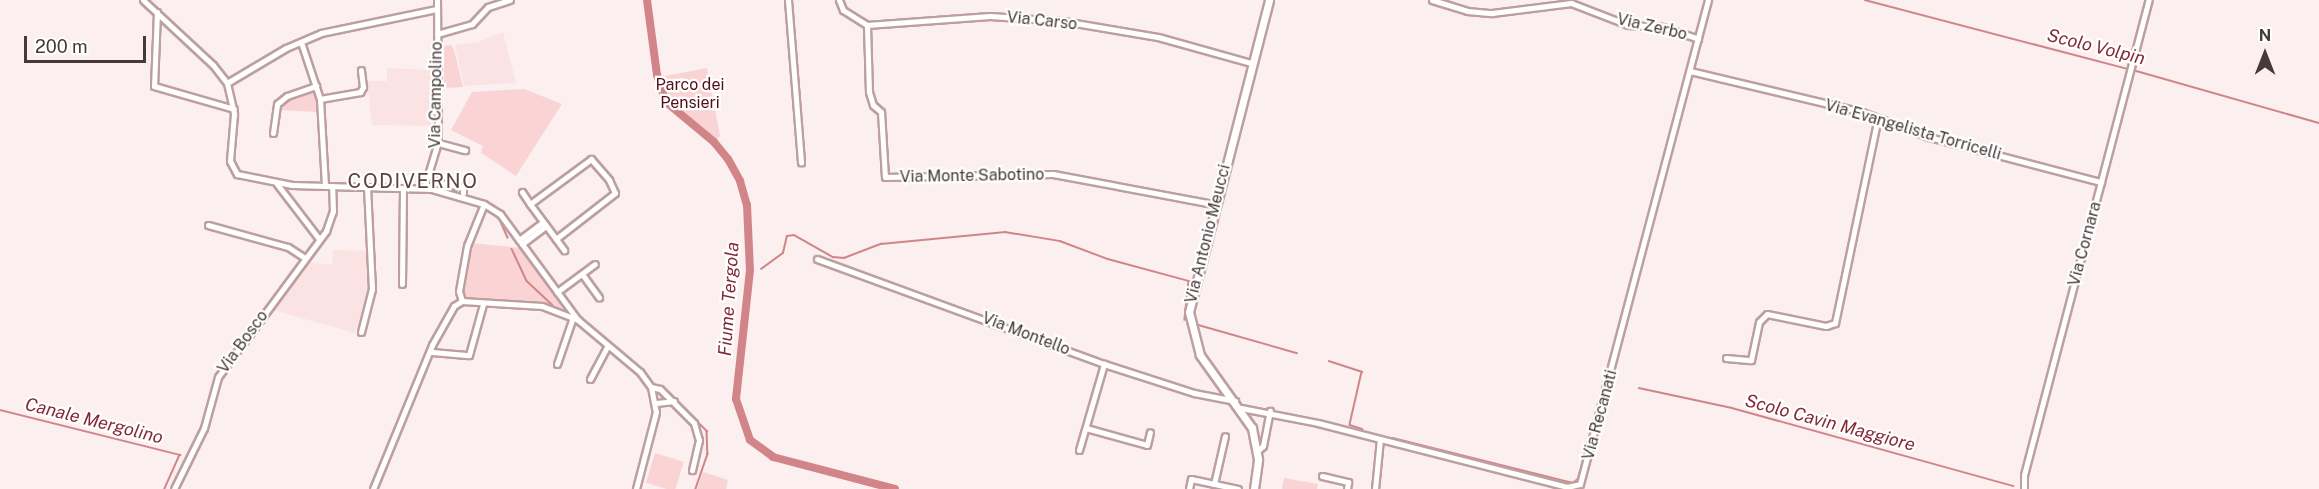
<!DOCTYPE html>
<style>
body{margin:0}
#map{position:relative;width:2319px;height:489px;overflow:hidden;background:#fcefef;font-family:"Public Sans",sans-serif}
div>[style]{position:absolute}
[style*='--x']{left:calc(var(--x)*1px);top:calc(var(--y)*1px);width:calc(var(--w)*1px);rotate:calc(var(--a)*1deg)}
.built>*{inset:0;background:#fce3e3}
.green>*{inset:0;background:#fad4d5;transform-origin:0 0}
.stream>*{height:1.5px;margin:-0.75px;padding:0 0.75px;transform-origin:0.75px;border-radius:0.75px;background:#d18588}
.river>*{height:8px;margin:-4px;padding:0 4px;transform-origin:4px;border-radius:4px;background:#d18588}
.roads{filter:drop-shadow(2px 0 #be9f9f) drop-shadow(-2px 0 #be9f9f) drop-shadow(0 2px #be9f9f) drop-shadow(0 -2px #be9f9f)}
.minor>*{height:5px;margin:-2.5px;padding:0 2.5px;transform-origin:2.5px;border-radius:2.5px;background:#fff}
.major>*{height:7px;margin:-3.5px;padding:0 3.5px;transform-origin:3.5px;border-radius:3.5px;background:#fff}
span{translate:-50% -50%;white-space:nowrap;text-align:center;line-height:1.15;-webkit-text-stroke:4.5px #fff;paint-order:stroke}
.street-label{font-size:16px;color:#463939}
.park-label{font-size:16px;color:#520d19}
.water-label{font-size:18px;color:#842935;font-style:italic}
.quarter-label{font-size:20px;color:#5d4243;letter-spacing:1.5px}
.north{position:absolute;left:2235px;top:24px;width:60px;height:60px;-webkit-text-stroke:4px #fff;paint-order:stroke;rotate:0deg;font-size:16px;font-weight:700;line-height:24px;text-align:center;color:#463939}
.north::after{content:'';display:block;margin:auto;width:21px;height:27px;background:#463939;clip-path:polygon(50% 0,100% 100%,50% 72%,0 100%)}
.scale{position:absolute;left:24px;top:36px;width:122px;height:27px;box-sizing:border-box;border:3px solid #463939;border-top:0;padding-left:8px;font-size:18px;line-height:21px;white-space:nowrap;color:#463939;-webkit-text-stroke:4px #fff;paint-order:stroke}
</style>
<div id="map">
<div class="built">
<div style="clip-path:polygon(503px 32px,516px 83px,464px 86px,455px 45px,478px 42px)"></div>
<div style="clip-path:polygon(387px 68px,432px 70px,431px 126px,372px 125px,367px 81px,387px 81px)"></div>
<div style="clip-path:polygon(333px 250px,367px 251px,369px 290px,355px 333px,273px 310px,310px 262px,332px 265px)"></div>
</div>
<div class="green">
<div style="clip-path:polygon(451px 45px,454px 50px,463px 87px,444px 88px,444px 46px)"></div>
<div style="clip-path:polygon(707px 68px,720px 136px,715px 141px,684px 118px,668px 100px,660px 77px)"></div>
<div style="clip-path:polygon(524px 89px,562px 104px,516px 176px,481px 153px,483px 146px,451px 130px,472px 92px)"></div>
<div style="clip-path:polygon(309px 90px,315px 94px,318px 112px,278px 110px,284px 99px)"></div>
<div style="clip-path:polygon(470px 243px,522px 248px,567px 309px,532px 302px,466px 298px,462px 291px)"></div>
<div style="left:655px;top:453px;width:30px;height:31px;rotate:17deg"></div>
<div style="clip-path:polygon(703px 472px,728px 480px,726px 489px,697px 489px)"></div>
<div style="clip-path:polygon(1284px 478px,1318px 484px,1317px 489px,1282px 489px)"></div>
</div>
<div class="stream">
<div style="--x:1865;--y:0;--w:272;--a:14.7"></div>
<div style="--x:2133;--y:70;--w:193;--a:15.9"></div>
<div style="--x:501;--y:222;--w:17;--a:66"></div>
<div style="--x:512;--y:249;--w:35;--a:65"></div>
<div style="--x:527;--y:281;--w:35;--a:43"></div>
<div style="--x:761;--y:269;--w:27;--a:-36"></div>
<div style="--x:783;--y:253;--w:17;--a:-77"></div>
<div style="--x:787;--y:236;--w:7;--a:-8"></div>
<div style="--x:794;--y:235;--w:45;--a:29.4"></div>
<div style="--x:833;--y:257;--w:11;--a:5"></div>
<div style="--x:844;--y:258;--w:40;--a:-21"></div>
<div style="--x:881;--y:244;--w:125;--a:-5.5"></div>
<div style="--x:1005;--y:232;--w:56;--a:9.3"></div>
<div style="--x:1060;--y:241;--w:51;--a:20.6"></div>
<div style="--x:1108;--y:259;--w:84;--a:15.2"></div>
<div style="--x:1189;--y:281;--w:39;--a:96"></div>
<div style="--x:750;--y:270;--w:2;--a:0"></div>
<div style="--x:1195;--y:324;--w:106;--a:15.9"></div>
<div style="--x:1329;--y:361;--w:35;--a:18"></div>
<div style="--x:1362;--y:372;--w:54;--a:102.8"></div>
<div style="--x:1350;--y:425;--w:13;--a:18"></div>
<div style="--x:663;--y:388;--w:62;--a:44.3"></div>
<div style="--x:707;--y:431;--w:23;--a:88"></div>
<div style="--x:708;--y:454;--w:37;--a:109"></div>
<div style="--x:1639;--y:388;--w:95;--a:12.1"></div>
<div style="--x:1732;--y:408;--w:292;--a:15.5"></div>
<div style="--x:0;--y:410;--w:186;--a:14"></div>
<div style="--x:180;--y:455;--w:37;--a:114"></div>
<div style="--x:1393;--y:438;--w:186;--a:14"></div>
<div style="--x:1573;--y:483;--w:6;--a:-39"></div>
<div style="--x:1578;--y:479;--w:104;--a:-74.9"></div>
</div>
<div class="river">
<div style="--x:647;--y:0;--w:76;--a:82.4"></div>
<div style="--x:657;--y:75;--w:28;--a:72"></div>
<div style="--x:666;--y:102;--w:62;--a:39.8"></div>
<div style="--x:714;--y:142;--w:22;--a:51"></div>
<div style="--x:728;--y:159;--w:25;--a:61"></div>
<div style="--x:740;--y:181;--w:25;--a:74"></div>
<div style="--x:747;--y:205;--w:65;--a:87.4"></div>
<div style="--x:750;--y:270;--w:130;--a:96.2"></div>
<div style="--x:736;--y:399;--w:43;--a:71.1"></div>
<div style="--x:750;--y:440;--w:29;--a:36"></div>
<div style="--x:773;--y:457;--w:126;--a:14.7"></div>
</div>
<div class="roads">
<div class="minor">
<div style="--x:143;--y:0;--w:96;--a:42.9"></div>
<div style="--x:213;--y:65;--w:23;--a:52"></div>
<div style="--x:227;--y:83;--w:32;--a:77"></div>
<div style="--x:234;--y:114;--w:47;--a:94.9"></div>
<div style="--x:230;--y:161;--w:15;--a:62"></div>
<div style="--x:237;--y:174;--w:56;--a:11.3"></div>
<div style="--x:292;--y:185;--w:140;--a:1.6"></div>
<div style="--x:432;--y:189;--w:54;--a:16.1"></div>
<div style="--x:484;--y:204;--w:19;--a:32"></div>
<div style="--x:500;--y:214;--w:132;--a:53.7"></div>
<div style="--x:578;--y:320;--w:81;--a:40"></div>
<div style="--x:640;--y:372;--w:19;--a:54"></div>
<div style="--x:651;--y:387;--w:25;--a:79"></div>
<div style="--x:656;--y:412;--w:80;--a:104.6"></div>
<div style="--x:788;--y:0;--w:163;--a:85.4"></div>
<div style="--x:839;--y:0;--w:11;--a:68"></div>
<div style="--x:843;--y:10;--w:28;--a:32"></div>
<div style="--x:867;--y:25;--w:123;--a:-4.2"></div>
<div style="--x:990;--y:16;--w:73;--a:3.9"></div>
<div style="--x:1063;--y:21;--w:96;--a:9.6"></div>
<div style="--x:1158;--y:37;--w:97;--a:15.6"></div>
<div style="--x:1432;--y:0;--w:37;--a:17"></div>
<div style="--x:1467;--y:11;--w:25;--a:5"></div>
<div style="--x:1492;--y:13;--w:80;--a:-7.2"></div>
<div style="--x:1571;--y:3;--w:61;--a:21.1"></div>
<div style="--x:1628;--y:25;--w:34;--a:3"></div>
<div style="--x:1662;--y:27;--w:38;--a:18"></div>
<div style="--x:157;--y:12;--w:74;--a:92.3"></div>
<div style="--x:154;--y:86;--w:83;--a:16"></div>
<div style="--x:867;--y:25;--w:67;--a:88.3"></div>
<div style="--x:869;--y:92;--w:14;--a:73"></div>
<div style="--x:873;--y:105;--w:11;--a:41"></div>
<div style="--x:881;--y:112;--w:65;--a:86.5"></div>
<div style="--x:885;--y:177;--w:168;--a:-1"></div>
<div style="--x:1053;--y:174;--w:164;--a:10.6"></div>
<div style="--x:437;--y:34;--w:36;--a:-16"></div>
<div style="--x:472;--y:24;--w:23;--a:-47"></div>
<div style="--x:488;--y:7;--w:23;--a:-18"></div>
<div style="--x:301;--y:42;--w:60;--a:71.6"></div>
<div style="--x:320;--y:99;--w:87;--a:86.7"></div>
<div style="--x:1690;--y:71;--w:177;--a:13.4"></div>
<div style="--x:1862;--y:112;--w:72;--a:20.5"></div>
<div style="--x:1929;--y:137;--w:178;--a:14.7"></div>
<div style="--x:227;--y:83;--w:69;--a:-30.7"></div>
<div style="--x:286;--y:48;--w:38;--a:-23"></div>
<div style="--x:321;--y:33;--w:118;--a:-11.7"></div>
<div style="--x:320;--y:99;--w:41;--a:-9.9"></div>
<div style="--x:360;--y:92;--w:6;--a:-59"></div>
<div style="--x:363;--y:87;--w:17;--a:-97"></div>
<div style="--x:273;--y:133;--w:29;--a:-82"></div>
<div style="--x:277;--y:104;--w:13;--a:-39"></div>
<div style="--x:287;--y:96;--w:31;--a:-19"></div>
<div style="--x:442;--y:144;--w:24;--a:15"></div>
<div style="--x:591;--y:159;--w:28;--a:49"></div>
<div style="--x:609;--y:180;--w:14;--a:65"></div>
<div style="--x:615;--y:193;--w:75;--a:142.1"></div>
<div style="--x:556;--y:239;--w:44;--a:-126.6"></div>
<div style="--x:530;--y:204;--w:76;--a:-36.4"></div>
<div style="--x:433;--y:178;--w:4;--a:76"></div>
<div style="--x:434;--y:182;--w:29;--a:10"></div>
<div style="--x:463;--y:187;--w:6;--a:90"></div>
<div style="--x:277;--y:184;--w:69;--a:52.6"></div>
<div style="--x:424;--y:188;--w:48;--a:-73.1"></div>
<div style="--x:438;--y:142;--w:142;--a:-90.4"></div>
<div style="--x:522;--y:192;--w:14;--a:56"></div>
<div style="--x:208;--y:225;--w:83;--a:15.4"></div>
<div style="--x:288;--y:247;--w:20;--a:33"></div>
<div style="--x:556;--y:239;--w:14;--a:54"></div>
<div style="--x:519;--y:240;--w:30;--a:-37"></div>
<div style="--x:522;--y:244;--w:30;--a:-37"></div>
<div style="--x:817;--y:259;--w:306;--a:20.1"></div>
<div style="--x:1104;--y:364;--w:95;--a:17.9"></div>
<div style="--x:1194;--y:393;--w:42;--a:11"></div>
<div style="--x:582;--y:274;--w:29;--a:54"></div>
<div style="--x:402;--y:284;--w:96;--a:-89.4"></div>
<div style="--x:557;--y:292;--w:47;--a:-36.4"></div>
<div style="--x:462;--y:301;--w:80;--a:3.6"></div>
<div style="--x:542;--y:306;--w:39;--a:21"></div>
<div style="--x:462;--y:301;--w:10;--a:-107"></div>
<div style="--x:459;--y:291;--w:46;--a:-79.9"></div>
<div style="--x:467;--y:246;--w:45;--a:-68"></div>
<div style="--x:361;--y:332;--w:44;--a:-75.7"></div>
<div style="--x:372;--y:289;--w:102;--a:-92.8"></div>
<div style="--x:432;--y:352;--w:37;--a:5"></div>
<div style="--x:469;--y:355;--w:53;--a:-74.6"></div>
<div style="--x:1726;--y:358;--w:25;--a:5"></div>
<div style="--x:1751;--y:360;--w:39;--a:-78"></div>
<div style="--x:1759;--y:322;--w:11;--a:-45"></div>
<div style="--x:1767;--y:314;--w:60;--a:11.5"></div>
<div style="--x:1826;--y:326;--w:9;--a:-18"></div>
<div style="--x:1835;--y:323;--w:209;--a:-78.2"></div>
<div style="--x:557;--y:364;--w:46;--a:-71.2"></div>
<div style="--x:590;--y:379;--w:38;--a:-62"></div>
<div style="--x:651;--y:387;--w:9;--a:13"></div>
<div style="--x:660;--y:389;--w:48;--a:45"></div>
<div style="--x:694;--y:423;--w:18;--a:74"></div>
<div style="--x:699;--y:440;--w:31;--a:103"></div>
<div style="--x:656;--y:403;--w:18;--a:-6"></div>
<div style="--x:1241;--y:408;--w:78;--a:11"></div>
<div style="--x:1318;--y:423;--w:257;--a:14.4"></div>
<div style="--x:1567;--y:487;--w:13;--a:-13"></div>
<div style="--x:1580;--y:484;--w:501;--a:-75.19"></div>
<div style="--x:1086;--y:428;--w:63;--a:15.6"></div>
<div style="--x:1147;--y:445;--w:13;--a:-77"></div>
<div style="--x:1079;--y:450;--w:90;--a:-73.8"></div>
<div style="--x:1258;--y:450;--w:6;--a:-39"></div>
<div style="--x:1263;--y:446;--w:36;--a:-79"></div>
<div style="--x:1322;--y:476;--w:27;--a:13"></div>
<div style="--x:1348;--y:482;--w:7;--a:98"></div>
<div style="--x:1214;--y:484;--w:49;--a:-77.1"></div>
<div style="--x:2024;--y:488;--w:13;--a:-90"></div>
<div style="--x:2024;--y:475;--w:491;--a:-75.3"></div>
<div style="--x:174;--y:489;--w:68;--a:-63.8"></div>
<div style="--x:204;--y:428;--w:53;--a:-74.6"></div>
<div style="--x:218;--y:377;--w:182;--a:-53.5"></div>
<div style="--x:326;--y:231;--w:21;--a:-71"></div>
<div style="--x:333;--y:211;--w:25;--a:-92"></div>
<div style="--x:373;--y:489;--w:156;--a:-67.7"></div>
<div style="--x:432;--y:345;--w:45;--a:-60.6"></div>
<div style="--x:454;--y:306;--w:9;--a:-32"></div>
<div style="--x:1189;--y:489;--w:10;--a:-79"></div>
<div style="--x:1191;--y:479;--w:48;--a:12"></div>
<div style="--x:1375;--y:489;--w:50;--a:-84.3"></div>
</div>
<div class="major">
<div style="--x:1254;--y:489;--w:30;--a:-82"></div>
<div style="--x:1258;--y:459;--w:32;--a:-101"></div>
<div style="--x:1252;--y:428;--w:90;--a:-125.5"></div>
<div style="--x:1200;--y:355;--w:44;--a:-104.3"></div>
<div style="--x:1189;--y:312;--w:322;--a:-75.6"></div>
</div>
</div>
<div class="street-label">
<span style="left:1042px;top:21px;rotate:6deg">Via Carso</span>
<span style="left:1652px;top:27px;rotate:13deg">Via Zerbo</span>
<span style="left:436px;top:95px;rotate:-89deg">Via Campolino</span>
<span style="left:1913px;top:130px;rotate:16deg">Via Evangelista Torricelli</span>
<span style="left:972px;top:176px;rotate:-1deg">Via Monte Sabotino</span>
<span style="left:1208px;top:234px;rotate:-76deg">Via Antonio Meucci</span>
<span style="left:2085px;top:244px;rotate:-75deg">Via Cornara</span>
<span style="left:1026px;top:334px;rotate:21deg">Via Montello</span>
<span style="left:243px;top:342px;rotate:-54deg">Via Bosco</span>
<span style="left:1600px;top:415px;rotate:-75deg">Via Recanati</span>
</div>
<div class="park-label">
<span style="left:690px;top:94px">Parco dei<br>Pensieri</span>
</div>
<div class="water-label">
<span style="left:2096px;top:47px;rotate:14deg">Scolo Volpin</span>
<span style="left:729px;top:299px;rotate:-86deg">Fiume Tergola</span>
<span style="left:94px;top:421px;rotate:14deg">Canale Mergolino</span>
<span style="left:1830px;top:423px;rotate:15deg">Scolo Cavin Maggiore</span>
</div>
<div class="quarter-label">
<span style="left:413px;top:181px">CODIVERNO</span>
</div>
<div class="north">N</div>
<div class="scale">200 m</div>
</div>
